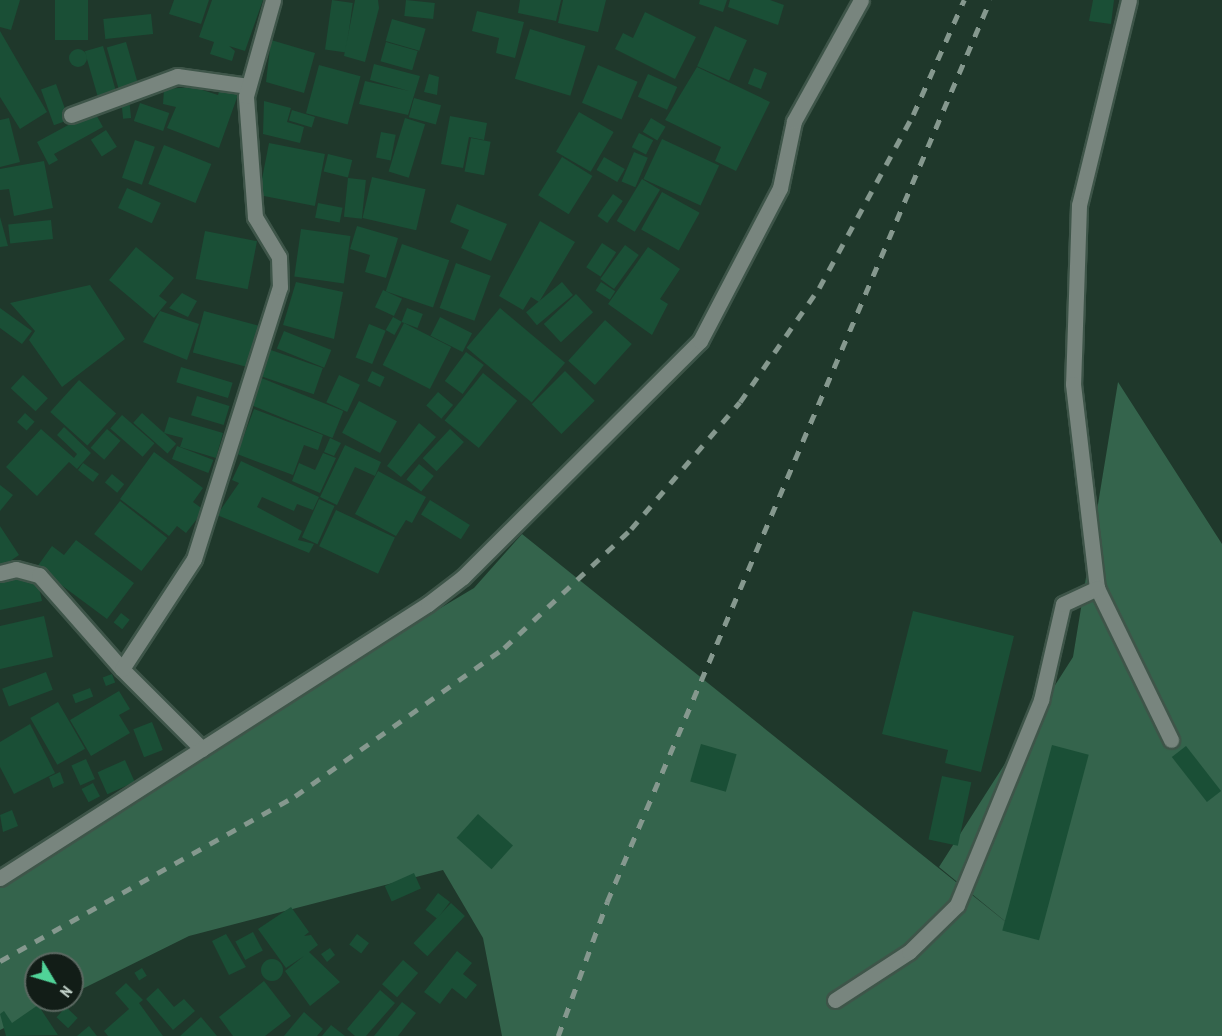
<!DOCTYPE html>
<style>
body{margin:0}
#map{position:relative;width:1222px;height:1036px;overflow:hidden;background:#1f382b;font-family:"PT Sans Narrow",sans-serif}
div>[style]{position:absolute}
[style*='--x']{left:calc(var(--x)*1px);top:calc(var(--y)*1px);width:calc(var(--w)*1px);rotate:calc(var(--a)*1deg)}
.green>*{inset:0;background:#34644c}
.building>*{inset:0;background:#1a4f36;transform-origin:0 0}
.round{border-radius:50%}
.roads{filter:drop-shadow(2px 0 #3e5549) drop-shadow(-2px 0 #3e5549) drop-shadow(0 2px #3e5549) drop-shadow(0 -2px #3e5549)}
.minor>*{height:15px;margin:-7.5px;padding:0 7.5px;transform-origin:7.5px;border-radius:7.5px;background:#78857e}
.rail>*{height:4.5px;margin-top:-2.25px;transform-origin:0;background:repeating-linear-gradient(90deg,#85988e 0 10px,transparent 0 20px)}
span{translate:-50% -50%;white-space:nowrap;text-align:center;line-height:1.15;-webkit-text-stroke:4.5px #121d17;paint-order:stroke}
.north{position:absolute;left:24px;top:952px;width:60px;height:60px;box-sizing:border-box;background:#121d17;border:2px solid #5b6861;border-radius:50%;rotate:128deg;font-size:16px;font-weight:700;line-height:24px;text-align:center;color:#c9d9d0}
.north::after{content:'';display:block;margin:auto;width:21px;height:27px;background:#50d398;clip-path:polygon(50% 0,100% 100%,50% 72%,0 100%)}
</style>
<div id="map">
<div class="green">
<div style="clip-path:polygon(1118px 382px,1222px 544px,1222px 1036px,502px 1036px,483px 938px,443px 870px,189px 936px,72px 994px,72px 964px,36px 964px,36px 1000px,60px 1000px,0 1030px,0 871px,474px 588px,522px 534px,1022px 935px,939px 867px,1073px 657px)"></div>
</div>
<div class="building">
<div style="clip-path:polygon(0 0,20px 0,11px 30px,0 27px)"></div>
<div style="left:55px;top:0;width:33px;height:40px"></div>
<div style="clip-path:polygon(174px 0,209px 0,201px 24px,169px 14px)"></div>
<div style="clip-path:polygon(212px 0,263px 0,245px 51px,229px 46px,235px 51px,232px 61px,210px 54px,214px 42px,199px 37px)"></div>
<div style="left:332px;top:0;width:21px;height:50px;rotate:8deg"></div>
<div style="clip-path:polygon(355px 0,378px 0,379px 8px,365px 62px,344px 56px)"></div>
<div style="left:406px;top:0;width:29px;height:16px;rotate:6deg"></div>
<div style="clip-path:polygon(520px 0,561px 0,556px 21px,518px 13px)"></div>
<div style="clip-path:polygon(563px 0,606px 0,598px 32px,558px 23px)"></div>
<div style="clip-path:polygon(700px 0,727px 0,723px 12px,699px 4px)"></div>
<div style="clip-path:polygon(730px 0,770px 0,784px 5px,778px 25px,728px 7px)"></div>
<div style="clip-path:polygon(1093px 0,1114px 0,1111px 24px,1089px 21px)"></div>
<div style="clip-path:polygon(477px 11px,524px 22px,515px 58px,496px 53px,499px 38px,472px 31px)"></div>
<div style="clip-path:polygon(645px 12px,696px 37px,675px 79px,615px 49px,623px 33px,633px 38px)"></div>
<div style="left:151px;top:14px;width:20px;height:48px;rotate:84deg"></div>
<div style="left:392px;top:19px;width:35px;height:23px;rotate:16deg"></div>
<div style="left:715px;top:26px;width:35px;height:44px;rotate:24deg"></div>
<div style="left:530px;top:29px;width:58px;height:52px;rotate:17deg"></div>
<div style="clip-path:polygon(0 31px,47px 112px,20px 129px,0 97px)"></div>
<div style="clip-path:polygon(271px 40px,315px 53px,304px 93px,266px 82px)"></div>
<div style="left:126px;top:42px;width:47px;height:20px;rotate:74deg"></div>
<div style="left:386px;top:42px;width:33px;height:20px;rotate:16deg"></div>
<div style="left:103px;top:46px;width:50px;height:19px;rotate:74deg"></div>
<div class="round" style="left:69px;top:49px;width:18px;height:18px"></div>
<div style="clip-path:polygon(374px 64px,420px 76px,408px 115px,359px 104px,365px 81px,409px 91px,370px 80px)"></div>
<div style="left:319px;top:65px;width:43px;height:50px;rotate:15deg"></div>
<div style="left:598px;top:65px;width:43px;height:41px;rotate:23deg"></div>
<div style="clip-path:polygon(697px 67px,770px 102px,736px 171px,715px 161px,721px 147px,665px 120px)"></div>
<div style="left:754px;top:68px;width:14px;height:17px;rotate:21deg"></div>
<div style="clip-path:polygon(429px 74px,439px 77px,437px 95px,424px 92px)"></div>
<div style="left:648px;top:74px;width:32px;height:25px;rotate:24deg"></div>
<div style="left:56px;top:84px;width:38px;height:16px;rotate:70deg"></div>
<div style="clip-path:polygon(221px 85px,239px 92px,219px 148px,167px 128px,176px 107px,163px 104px,164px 89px,193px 87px,218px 95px)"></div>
<div style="left:129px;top:98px;width:20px;height:8px;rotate:84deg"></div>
<div style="left:414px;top:98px;width:28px;height:20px;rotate:15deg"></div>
<div style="clip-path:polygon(264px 101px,291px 108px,287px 122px,304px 127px,300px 143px,263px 134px)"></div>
<div style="left:140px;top:103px;width:31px;height:19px;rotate:19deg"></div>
<div style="left:292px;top:110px;width:24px;height:11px;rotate:17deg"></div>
<div style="clip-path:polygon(94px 111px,103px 127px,54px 154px,58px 160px,49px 165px,37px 142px)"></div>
<div style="left:579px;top:112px;width:40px;height:46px;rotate:30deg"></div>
<div style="clip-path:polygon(450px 116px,487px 123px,484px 140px,469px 137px,463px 168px,441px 164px)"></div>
<div style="clip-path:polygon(9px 118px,20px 162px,0 167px,0 120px)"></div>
<div style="left:405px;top:118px;width:21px;height:56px;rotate:17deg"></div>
<div style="left:651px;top:118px;width:17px;height:16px;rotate:31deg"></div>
<div style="left:106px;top:130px;width:20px;height:18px;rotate:57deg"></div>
<div style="left:381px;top:132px;width:15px;height:26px;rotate:11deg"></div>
<div style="left:639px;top:133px;width:16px;height:16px;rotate:27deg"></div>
<div style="left:471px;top:138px;width:20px;height:34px;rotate:11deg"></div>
<div style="left:662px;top:139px;width:63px;height:44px;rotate:25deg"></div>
<div style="left:135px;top:140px;width:21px;height:40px;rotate:19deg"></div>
<div style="left:269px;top:143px;width:57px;height:53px;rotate:11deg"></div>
<div style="left:164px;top:145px;width:51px;height:42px;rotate:22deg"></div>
<div style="left:634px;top:152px;width:15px;height:32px;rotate:23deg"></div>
<div style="left:328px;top:154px;width:25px;height:18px;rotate:14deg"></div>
<div style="left:562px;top:157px;width:36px;height:45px;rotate:32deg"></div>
<div style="left:604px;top:157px;width:24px;height:15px;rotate:30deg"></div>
<div style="clip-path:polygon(44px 161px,53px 208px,14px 216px,9px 189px,0 190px,0 169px)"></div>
<div style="left:372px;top:177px;width:55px;height:42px;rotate:13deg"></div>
<div style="left:348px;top:178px;width:18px;height:39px;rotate:6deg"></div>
<div style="left:642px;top:179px;width:21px;height:49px;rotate:31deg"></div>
<div style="left:127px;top:188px;width:37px;height:22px;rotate:24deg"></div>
<div style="left:662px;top:192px;width:43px;height:43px;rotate:29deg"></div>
<div style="left:613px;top:194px;width:12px;height:27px;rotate:35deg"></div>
<div style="left:318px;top:203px;width:25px;height:15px;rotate:11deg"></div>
<div style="clip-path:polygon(457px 204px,507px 224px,491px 261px,461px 248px,469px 230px,450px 222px)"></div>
<div style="clip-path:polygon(0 217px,8px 246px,0 247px)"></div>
<div style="left:51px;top:220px;width:19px;height:43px;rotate:84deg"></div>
<div style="clip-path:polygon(540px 221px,575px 242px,539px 302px,531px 297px,523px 310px,499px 296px)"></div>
<div style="clip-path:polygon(357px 226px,398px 238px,386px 278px,365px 272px,370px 255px,350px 249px)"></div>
<div style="left:301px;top:229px;width:50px;height:48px;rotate:8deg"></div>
<div style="left:205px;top:231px;width:53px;height:49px;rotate:11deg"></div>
<div style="left:602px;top:243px;width:17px;height:29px;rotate:33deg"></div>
<div style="left:402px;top:244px;width:50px;height:50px;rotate:19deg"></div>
<div style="left:625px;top:245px;width:17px;height:42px;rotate:36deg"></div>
<div style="clip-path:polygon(136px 247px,174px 278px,159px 296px,167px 302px,154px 318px,109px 280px)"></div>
<div style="clip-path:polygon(648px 247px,680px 269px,660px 299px,668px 304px,652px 335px,608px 304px)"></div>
<div style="left:456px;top:263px;width:37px;height:48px;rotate:20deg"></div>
<div style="clip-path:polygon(296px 282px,343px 292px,334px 339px,283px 325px)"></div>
<div style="left:562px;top:282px;width:17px;height:47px;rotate:50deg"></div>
<div style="left:601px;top:282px;width:17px;height:10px;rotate:33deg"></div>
<div style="clip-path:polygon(90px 285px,125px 339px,62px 387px,29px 340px,35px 331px,10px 303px)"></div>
<div style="left:383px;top:290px;width:21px;height:19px;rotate:25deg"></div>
<div style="clip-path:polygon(182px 293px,197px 301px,188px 317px,169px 308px)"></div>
<div style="left:576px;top:294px;width:25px;height:44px;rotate:47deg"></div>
<div style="clip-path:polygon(0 308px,32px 331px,22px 344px,0 328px)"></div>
<div style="left:407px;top:308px;width:17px;height:15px;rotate:21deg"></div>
<div style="left:500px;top:308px;width:85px;height:52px;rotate:40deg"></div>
<div style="clip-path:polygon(160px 311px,199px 324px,187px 360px,143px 342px)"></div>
<div style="left:204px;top:311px;width:62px;height:43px;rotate:15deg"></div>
<div style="left:393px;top:317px;width:10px;height:15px;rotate:29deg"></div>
<div style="left:440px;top:317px;width:36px;height:21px;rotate:27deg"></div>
<div style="left:605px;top:320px;width:36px;height:55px;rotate:42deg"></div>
<div style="left:404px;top:323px;width:53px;height:47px;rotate:27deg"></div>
<div style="left:369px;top:324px;width:18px;height:36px;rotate:22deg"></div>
<div style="left:284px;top:331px;width:51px;height:19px;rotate:22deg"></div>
<div style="left:268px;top:349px;width:58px;height:28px;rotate:19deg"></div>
<div style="left:466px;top:352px;width:22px;height:36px;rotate:36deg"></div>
<div style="left:181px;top:367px;width:54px;height:16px;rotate:17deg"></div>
<div style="left:372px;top:371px;width:14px;height:11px;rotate:25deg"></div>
<div style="left:565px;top:371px;width:42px;height:47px;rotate:45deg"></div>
<div style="left:483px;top:373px;width:44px;height:61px;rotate:39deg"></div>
<div style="left:23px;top:375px;width:34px;height:18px;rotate:43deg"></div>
<div style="left:339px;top:375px;width:23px;height:30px;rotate:25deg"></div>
<div style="left:259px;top:377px;width:91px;height:29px;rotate:22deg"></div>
<div style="left:79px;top:380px;width:50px;height:43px;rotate:42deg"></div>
<div style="left:438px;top:392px;width:20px;height:18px;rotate:41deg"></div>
<div style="left:197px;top:396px;width:34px;height:20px;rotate:17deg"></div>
<div style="left:359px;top:401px;width:43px;height:36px;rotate:28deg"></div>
<div style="clip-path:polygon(254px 409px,323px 435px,318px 450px,304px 445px,293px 475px,237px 454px)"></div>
<div style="left:25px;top:413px;width:13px;height:12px;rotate:42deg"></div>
<div style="left:142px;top:413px;width:46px;height:13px;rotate:42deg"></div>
<div style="left:122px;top:415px;width:43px;height:18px;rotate:41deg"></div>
<div style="clip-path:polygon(169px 417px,223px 433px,216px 458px,180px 447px,183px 438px,164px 433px)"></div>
<div style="clip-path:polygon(419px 423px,436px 437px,401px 477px,387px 466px)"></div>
<div style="clip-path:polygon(64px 427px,91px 453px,77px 469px,69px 462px,37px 496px,6px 467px,41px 429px,74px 458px,77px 454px,57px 435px)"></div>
<div style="left:107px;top:429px;width:18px;height:25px;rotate:41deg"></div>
<div style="left:450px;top:429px;width:19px;height:40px;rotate:43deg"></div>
<div style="clip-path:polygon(330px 438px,341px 443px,334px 456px,324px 452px)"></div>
<div style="clip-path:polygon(345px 445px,381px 462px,375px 476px,355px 467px,337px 505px,320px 497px)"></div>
<div style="left:177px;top:446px;width:39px;height:14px;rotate:21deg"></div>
<div style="clip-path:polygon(154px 452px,203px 488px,193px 502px,204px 510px,186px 533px,177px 526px,169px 536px,120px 499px)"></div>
<div style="clip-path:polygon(323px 453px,336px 458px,320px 493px,292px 481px,299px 463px,315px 470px)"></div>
<div style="clip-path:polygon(241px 461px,319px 497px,313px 510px,297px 504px,294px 511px,262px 497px,257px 507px,302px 531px,298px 540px,314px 544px,309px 553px,217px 515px,239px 483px,232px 480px)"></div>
<div style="clip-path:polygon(83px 463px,99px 474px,93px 482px,78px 470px)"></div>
<div style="left:419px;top:464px;width:19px;height:20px;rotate:39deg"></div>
<div style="clip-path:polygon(378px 471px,426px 497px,412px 523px,406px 520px,396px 536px,355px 514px)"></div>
<div style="left:112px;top:474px;width:16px;height:11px;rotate:40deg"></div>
<div style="clip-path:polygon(0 485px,13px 495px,0 511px)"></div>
<div style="left:319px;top:499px;width:17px;height:42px;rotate:24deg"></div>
<div style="left:430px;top:500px;width:47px;height:17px;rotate:32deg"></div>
<div style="left:120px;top:501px;width:60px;height:42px;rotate:38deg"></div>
<div style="left:336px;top:510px;width:65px;height:40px;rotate:25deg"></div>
<div style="clip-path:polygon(0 526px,19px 555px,0 568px)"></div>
<div style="clip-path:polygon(76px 540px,134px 583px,107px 619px,37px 567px,52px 546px,64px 555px)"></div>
<div style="clip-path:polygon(36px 575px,42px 601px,0 610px,0 583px)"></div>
<div style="clip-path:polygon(913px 611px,1014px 636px,981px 772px,945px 763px,948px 750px,882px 734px)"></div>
<div style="left:121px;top:613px;width:11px;height:12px;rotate:38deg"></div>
<div style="clip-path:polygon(44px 616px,53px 657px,0 669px,0 626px)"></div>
<div style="left:46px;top:672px;width:19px;height:47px;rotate:69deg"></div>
<div style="left:112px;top:674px;width:9px;height:10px;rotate:69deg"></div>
<div style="left:90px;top:688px;width:9px;height:19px;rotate:69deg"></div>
<div style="clip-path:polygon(119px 691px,130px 709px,119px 715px,130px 733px,91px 756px,70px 720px)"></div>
<div style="left:58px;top:702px;width:54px;height:32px;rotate:60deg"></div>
<div style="left:152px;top:722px;width:30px;height:20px;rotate:69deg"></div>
<div style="clip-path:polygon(30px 724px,55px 773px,14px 794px,0 767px,0 742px)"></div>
<div style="left:701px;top:744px;width:37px;height:39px;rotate:16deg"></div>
<div style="left:1052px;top:745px;width:38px;height:192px;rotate:15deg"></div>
<div style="left:1186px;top:746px;width:57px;height:18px;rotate:52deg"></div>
<div style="left:86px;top:759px;width:22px;height:16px;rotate:66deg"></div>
<div style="left:125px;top:760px;width:24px;height:30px;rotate:66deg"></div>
<div style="clip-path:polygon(60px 772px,64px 783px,53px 788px,49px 777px)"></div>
<div style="left:942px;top:776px;width:30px;height:65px;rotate:12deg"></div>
<div style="left:93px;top:783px;width:15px;height:13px;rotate:62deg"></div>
<div style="clip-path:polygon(12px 810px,18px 826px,3px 832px,0 815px)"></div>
<div style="left:478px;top:814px;width:47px;height:32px;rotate:42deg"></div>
<div style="left:414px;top:873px;width:17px;height:32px;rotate:66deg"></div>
<div style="left:438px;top:893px;width:15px;height:21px;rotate:37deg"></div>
<div style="left:451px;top:903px;width:19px;height:55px;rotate:43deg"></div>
<div style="clip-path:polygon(291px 907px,309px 932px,304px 936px,311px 935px,318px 945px,309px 952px,340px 982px,310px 1006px,285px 971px,304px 956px,286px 968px,258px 929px)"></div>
<div style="left:253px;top:932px;width:21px;height:20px;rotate:62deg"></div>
<div style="clip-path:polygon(226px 934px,246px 967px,229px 975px,212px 941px)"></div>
<div style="left:357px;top:934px;width:15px;height:13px;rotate:37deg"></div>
<div style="clip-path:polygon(330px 948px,335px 955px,327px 962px,321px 954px)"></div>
<div style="clip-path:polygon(457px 951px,472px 963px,463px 974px,477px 985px,466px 999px,452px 988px,440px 1004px,424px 992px)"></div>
<div class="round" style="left:261px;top:959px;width:22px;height:22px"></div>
<div style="left:403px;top:960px;width:20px;height:32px;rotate:41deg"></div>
<div style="left:142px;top:968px;width:9px;height:9px;rotate:58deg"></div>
<div style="clip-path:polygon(264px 981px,291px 1016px,265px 1036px,233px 1036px,219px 1017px)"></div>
<div style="clip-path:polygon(126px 983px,143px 1000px,139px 1003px,163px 1036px,108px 1036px,104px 1031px,129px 1009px,115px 993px)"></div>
<div style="clip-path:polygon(158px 988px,174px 1007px,184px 999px,195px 1011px,173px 1030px,146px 999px)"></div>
<div style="clip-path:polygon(380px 990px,395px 1003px,366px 1036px,355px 1036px,347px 1029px)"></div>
<div style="clip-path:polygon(402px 1002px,416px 1013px,398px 1036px,374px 1036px)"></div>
<div style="clip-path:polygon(38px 1005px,58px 1035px,6px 1036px,0 1014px,4px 1011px,12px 1023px)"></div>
<div style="left:66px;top:1007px;width:16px;height:14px;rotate:43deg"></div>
<div style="clip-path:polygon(304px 1012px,323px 1029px,317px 1036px,284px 1036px)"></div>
<div style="clip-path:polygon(201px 1017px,217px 1036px,180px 1036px)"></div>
<div style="clip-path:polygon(331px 1025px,345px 1036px,322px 1036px)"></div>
<div style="clip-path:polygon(89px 1026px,97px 1036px,77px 1036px)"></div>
</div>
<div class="roads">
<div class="minor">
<div style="--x:1129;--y:0;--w:211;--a:103.7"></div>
<div style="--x:1079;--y:205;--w:179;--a:91.9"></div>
<div style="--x:1073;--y:384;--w:205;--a:83.3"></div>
<div style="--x:1097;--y:588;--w:169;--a:64"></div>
<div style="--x:71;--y:115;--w:113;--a:-20.2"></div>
<div style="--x:177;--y:76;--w:72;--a:8"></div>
<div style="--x:0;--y:573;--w:16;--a:-14"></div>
<div style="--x:16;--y:569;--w:24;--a:15"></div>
<div style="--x:39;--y:575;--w:125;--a:48.6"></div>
<div style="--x:122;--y:669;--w:113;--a:45"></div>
<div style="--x:122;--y:669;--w:131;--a:-56.8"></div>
<div style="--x:194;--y:559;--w:285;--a:-72.5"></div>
<div style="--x:280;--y:287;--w:30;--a:-92"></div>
<div style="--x:279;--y:257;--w:47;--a:-121"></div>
<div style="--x:255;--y:217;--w:121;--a:-94.3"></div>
<div style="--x:246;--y:96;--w:100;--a:-74.3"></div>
<div style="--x:0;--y:878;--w:508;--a:-32.63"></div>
<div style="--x:428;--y:604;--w:44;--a:-37.6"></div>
<div style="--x:463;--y:577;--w:334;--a:-44.9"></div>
<div style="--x:700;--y:341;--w:173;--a:-62.4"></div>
<div style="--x:780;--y:188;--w:68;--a:-78.2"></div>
<div style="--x:794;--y:121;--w:138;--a:-61"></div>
<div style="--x:835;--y:1000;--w:88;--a:-33"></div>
<div style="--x:909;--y:952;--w:67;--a:-44.4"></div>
<div style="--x:957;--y:905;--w:222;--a:-67.7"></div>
<div style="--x:1041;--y:700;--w:98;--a:-77.1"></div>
<div style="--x:1063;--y:604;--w:38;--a:-25"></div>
</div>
</div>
<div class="rail">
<div style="--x:0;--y:961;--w:338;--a:-29.2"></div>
<div style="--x:295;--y:796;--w:256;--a:-35.3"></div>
<div style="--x:504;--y:648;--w:174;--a:-43.1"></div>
<div style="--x:631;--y:529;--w:167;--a:-49.4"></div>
<div style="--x:740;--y:402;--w:139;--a:-55.3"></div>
<div style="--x:819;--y:288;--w:197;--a:-61.5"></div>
<div style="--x:913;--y:115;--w:126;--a:-66.1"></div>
<div style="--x:558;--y:1036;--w:143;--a:-69.9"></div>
<div style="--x:607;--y:902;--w:980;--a:-66.99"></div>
</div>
<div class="north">N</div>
</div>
